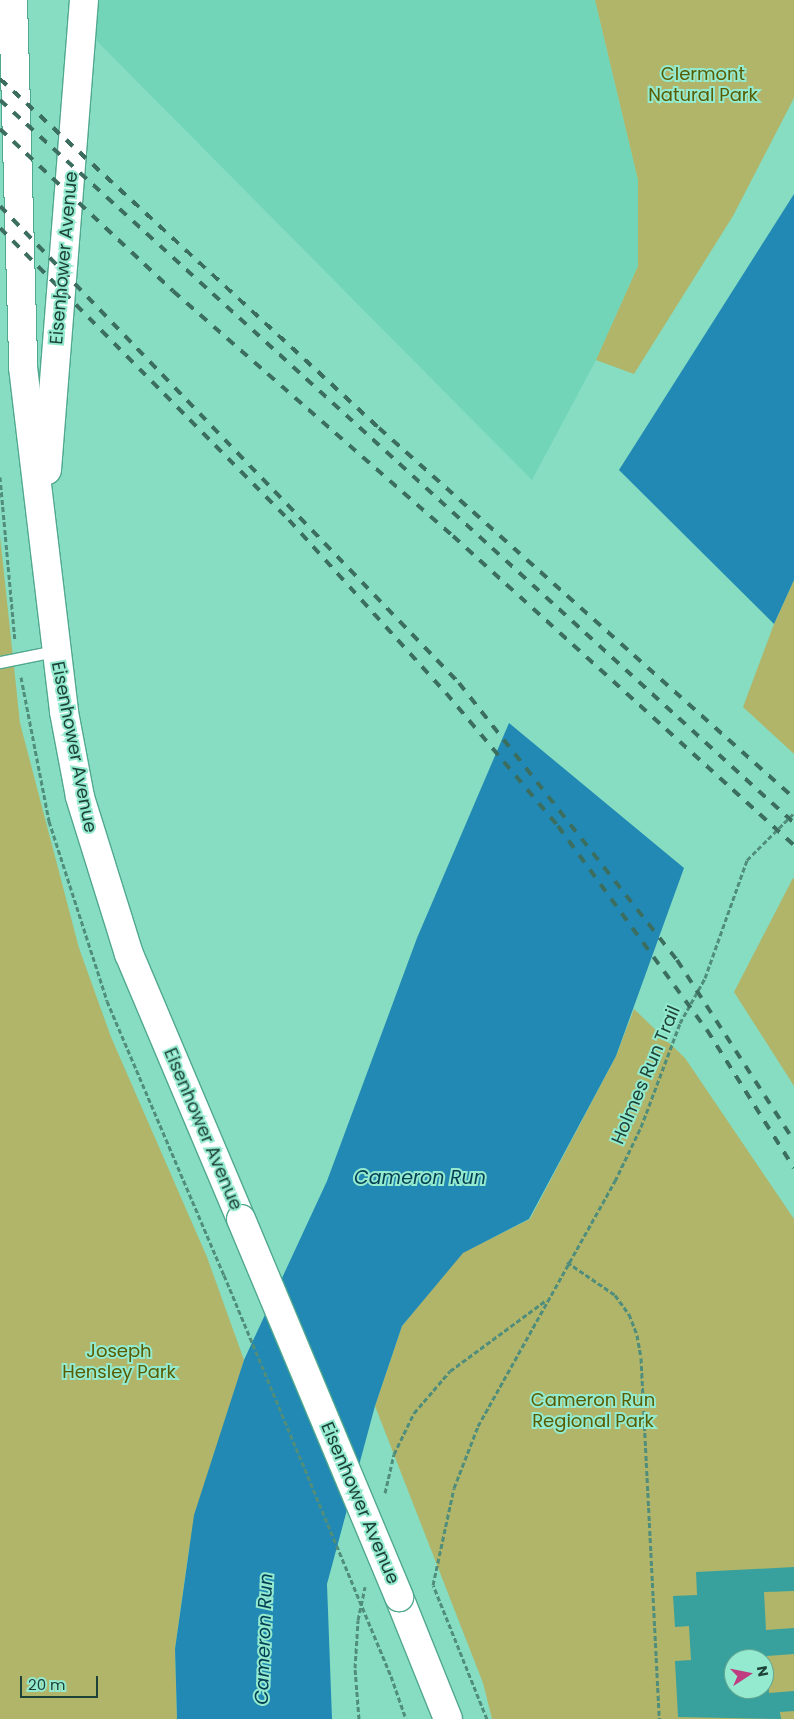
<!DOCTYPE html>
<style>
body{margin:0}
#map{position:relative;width:794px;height:1719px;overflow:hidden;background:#86ddc2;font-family:Poppins,sans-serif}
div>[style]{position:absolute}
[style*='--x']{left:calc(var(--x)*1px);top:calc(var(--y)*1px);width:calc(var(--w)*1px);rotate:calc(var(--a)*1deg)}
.built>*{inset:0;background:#72d5b7}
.green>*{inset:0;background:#b0b56a}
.water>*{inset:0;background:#2189b4}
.building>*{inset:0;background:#39a19d}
.path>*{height:3px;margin-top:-1.5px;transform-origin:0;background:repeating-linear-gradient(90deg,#508d7a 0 5px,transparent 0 7.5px)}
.roads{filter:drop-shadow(1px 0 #50a88e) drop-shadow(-1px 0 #50a88e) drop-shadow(0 1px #50a88e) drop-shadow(0 -1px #50a88e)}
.lane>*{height:11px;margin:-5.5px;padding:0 5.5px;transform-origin:5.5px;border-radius:5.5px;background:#fff}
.secondary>*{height:28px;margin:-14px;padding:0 14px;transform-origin:14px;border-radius:14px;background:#fff}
.rail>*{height:4px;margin-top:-2px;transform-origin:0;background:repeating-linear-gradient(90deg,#3b6e5f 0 9px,transparent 0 18px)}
.path-bridge>*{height:3px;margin-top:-1.5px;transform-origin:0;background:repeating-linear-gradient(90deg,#508d7a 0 5px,transparent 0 7.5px)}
.bridges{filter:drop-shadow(1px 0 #50a88e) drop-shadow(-1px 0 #50a88e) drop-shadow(0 1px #50a88e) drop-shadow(0 -1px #50a88e)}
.secondary-bridge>*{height:28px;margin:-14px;padding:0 14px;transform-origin:14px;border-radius:14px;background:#fff}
span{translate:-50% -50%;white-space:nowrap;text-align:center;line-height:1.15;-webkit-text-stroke:4px #93eace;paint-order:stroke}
.park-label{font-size:18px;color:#595c00}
.street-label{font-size:18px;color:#1d4237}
.water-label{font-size:19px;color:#033e55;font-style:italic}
.north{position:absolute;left:724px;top:1649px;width:50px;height:50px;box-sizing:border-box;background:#93eace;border:1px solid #64a792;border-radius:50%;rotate:79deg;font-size:14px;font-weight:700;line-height:20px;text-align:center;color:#1d4237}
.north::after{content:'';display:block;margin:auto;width:18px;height:22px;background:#bf3c81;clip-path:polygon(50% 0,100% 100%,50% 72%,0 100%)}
.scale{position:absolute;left:20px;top:1676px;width:78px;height:22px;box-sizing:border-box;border:2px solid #1d4237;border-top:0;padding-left:6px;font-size:15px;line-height:18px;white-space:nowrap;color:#1d4237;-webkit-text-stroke:4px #93eace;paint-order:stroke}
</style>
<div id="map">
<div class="built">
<div style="clip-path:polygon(83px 0,595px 0,638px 180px,638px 266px,596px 360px,532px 480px,83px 27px)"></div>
</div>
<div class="green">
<div style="clip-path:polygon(595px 0,794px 0,794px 98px,733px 216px,634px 374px,596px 360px,638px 266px,638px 180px)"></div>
<div style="clip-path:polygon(0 536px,20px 723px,79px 948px,111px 1037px,207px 1257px,244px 1360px,189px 1549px,175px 1649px,177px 1719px,0 1719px)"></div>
<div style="clip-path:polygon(794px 580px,794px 754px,743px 707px,774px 624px)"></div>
<div style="clip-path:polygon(793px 878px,794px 879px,794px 1086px,734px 992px)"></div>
<div style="clip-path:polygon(evenodd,634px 1009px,685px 1058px,794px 1219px,794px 1719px,492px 1719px,483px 1683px,375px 1406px,402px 1326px,462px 1253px,530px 1219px,616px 1056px,634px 1009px,734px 1659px,764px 1659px,764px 1689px,734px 1689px,734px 1659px)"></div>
</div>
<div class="water">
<div style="clip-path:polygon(794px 194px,794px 580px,774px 624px,619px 470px)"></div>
<div style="clip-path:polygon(509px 723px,684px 868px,616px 1056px,529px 1219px,463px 1253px,402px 1326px,375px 1406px,327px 1584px,332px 1719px,177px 1719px,175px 1649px,194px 1515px,244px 1360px,327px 1181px,417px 938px)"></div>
</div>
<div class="building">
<div style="clip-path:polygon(evenodd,794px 1567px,794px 1591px,764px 1592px,766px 1630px,794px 1628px,794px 1654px,767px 1656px,769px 1693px,794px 1691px,794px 1711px,780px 1712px,781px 1719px,678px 1717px,675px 1661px,691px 1660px,689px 1626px,675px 1627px,673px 1596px,697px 1595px,696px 1572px,794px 1567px,734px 1659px,764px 1659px,764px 1689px,734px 1689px,734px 1659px)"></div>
</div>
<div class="path">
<div style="--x:0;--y:477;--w:165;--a:84.8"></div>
<div style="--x:21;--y:677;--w:147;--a:79"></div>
<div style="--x:49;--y:821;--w:189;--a:72.1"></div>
<div style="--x:107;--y:1001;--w:298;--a:66.9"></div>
<div style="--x:567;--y:1262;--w:58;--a:34.5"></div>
<div style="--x:615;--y:1295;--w:24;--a:54"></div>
<div style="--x:629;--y:1314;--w:22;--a:69"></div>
<div style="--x:637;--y:1335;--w:23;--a:80"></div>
<div style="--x:641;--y:1358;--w:361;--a:87.1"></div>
<div style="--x:385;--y:1493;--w:40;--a:-77"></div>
<div style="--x:394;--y:1454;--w:46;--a:-64"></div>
<div style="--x:414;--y:1413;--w:55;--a:-49.4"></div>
<div style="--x:450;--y:1371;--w:118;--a:-36.4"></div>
<div style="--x:391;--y:1676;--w:46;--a:70.8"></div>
<div style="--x:359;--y:1719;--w:51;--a:-94.5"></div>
<div style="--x:355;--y:1668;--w:48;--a:-86.4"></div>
<div style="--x:358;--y:1620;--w:34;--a:-78"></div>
<div style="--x:487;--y:1719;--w:144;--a:-111.9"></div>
<div style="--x:433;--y:1585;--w:99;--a:-77.8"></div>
<div style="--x:454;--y:1488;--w:66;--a:-68.8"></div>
<div style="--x:478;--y:1426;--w:281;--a:-60.8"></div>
<div style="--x:615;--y:1181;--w:60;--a:-64.3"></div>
<div style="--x:641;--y:1127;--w:111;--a:-69.4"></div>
<div style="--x:680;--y:1023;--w:51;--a:-60.9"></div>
<div style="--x:705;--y:978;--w:125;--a:-70.4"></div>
<div style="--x:747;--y:860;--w:66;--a:-45"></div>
</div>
<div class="roads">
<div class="lane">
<div style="--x:0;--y:662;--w:56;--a:-11.3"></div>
</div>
<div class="secondary">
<div style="--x:13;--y:0;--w:367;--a:88.4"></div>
<div style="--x:23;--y:367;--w:347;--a:83.2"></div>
<div style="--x:64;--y:712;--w:86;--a:79.3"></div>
<div style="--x:80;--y:797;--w:164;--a:72.7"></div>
<div style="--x:129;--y:954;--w:288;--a:67.1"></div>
<div style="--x:47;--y:470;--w:471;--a:-85.5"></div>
<div style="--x:399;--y:1597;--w:131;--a:68.1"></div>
</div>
</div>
<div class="rail">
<div style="--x:0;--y:79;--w:515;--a:42.64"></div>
<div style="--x:379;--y:428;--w:556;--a:41.72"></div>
<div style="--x:0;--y:100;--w:1074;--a:42.32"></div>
<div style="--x:0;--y:129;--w:237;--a:43.1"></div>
<div style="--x:173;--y:291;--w:372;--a:41.2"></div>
<div style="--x:453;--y:536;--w:460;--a:42.2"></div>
<div style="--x:0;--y:206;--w:662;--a:46.1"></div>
<div style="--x:459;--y:683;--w:352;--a:51.8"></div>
<div style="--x:677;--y:960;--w:216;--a:57.1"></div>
<div style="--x:0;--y:228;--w:411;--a:45.3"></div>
<div style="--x:289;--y:520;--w:234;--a:47.8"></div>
<div style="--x:446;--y:693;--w:174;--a:49.9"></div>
<div style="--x:558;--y:826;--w:253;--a:53.9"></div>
<div style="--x:707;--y:1030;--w:163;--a:57.8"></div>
</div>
<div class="path-bridge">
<div style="--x:224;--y:1275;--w:434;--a:67.4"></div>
</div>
<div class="bridges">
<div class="secondary-bridge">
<div style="--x:241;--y:1219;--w:410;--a:67.3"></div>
</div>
</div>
<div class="park-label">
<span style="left:703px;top:85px">Clermont<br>Natural Park</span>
<span style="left:119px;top:1362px">Joseph<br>Hensley Park</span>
<span style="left:593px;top:1411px">Cameron Run<br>Regional Park</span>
</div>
<div class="street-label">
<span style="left:64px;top:258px;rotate:-85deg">Eisenhower Avenue</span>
<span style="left:74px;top:747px;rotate:79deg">Eisenhower Avenue</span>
<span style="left:646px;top:1075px;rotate:-67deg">Holmes Run Trail</span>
<span style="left:203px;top:1129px;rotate:67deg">Eisenhower Avenue</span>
<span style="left:360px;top:1503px;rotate:67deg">Eisenhower Avenue</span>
</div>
<div class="water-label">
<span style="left:420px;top:1178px">Cameron Run</span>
<span style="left:264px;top:1639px;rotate:-88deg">Cameron Run</span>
</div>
<div class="north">N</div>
<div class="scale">20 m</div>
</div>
